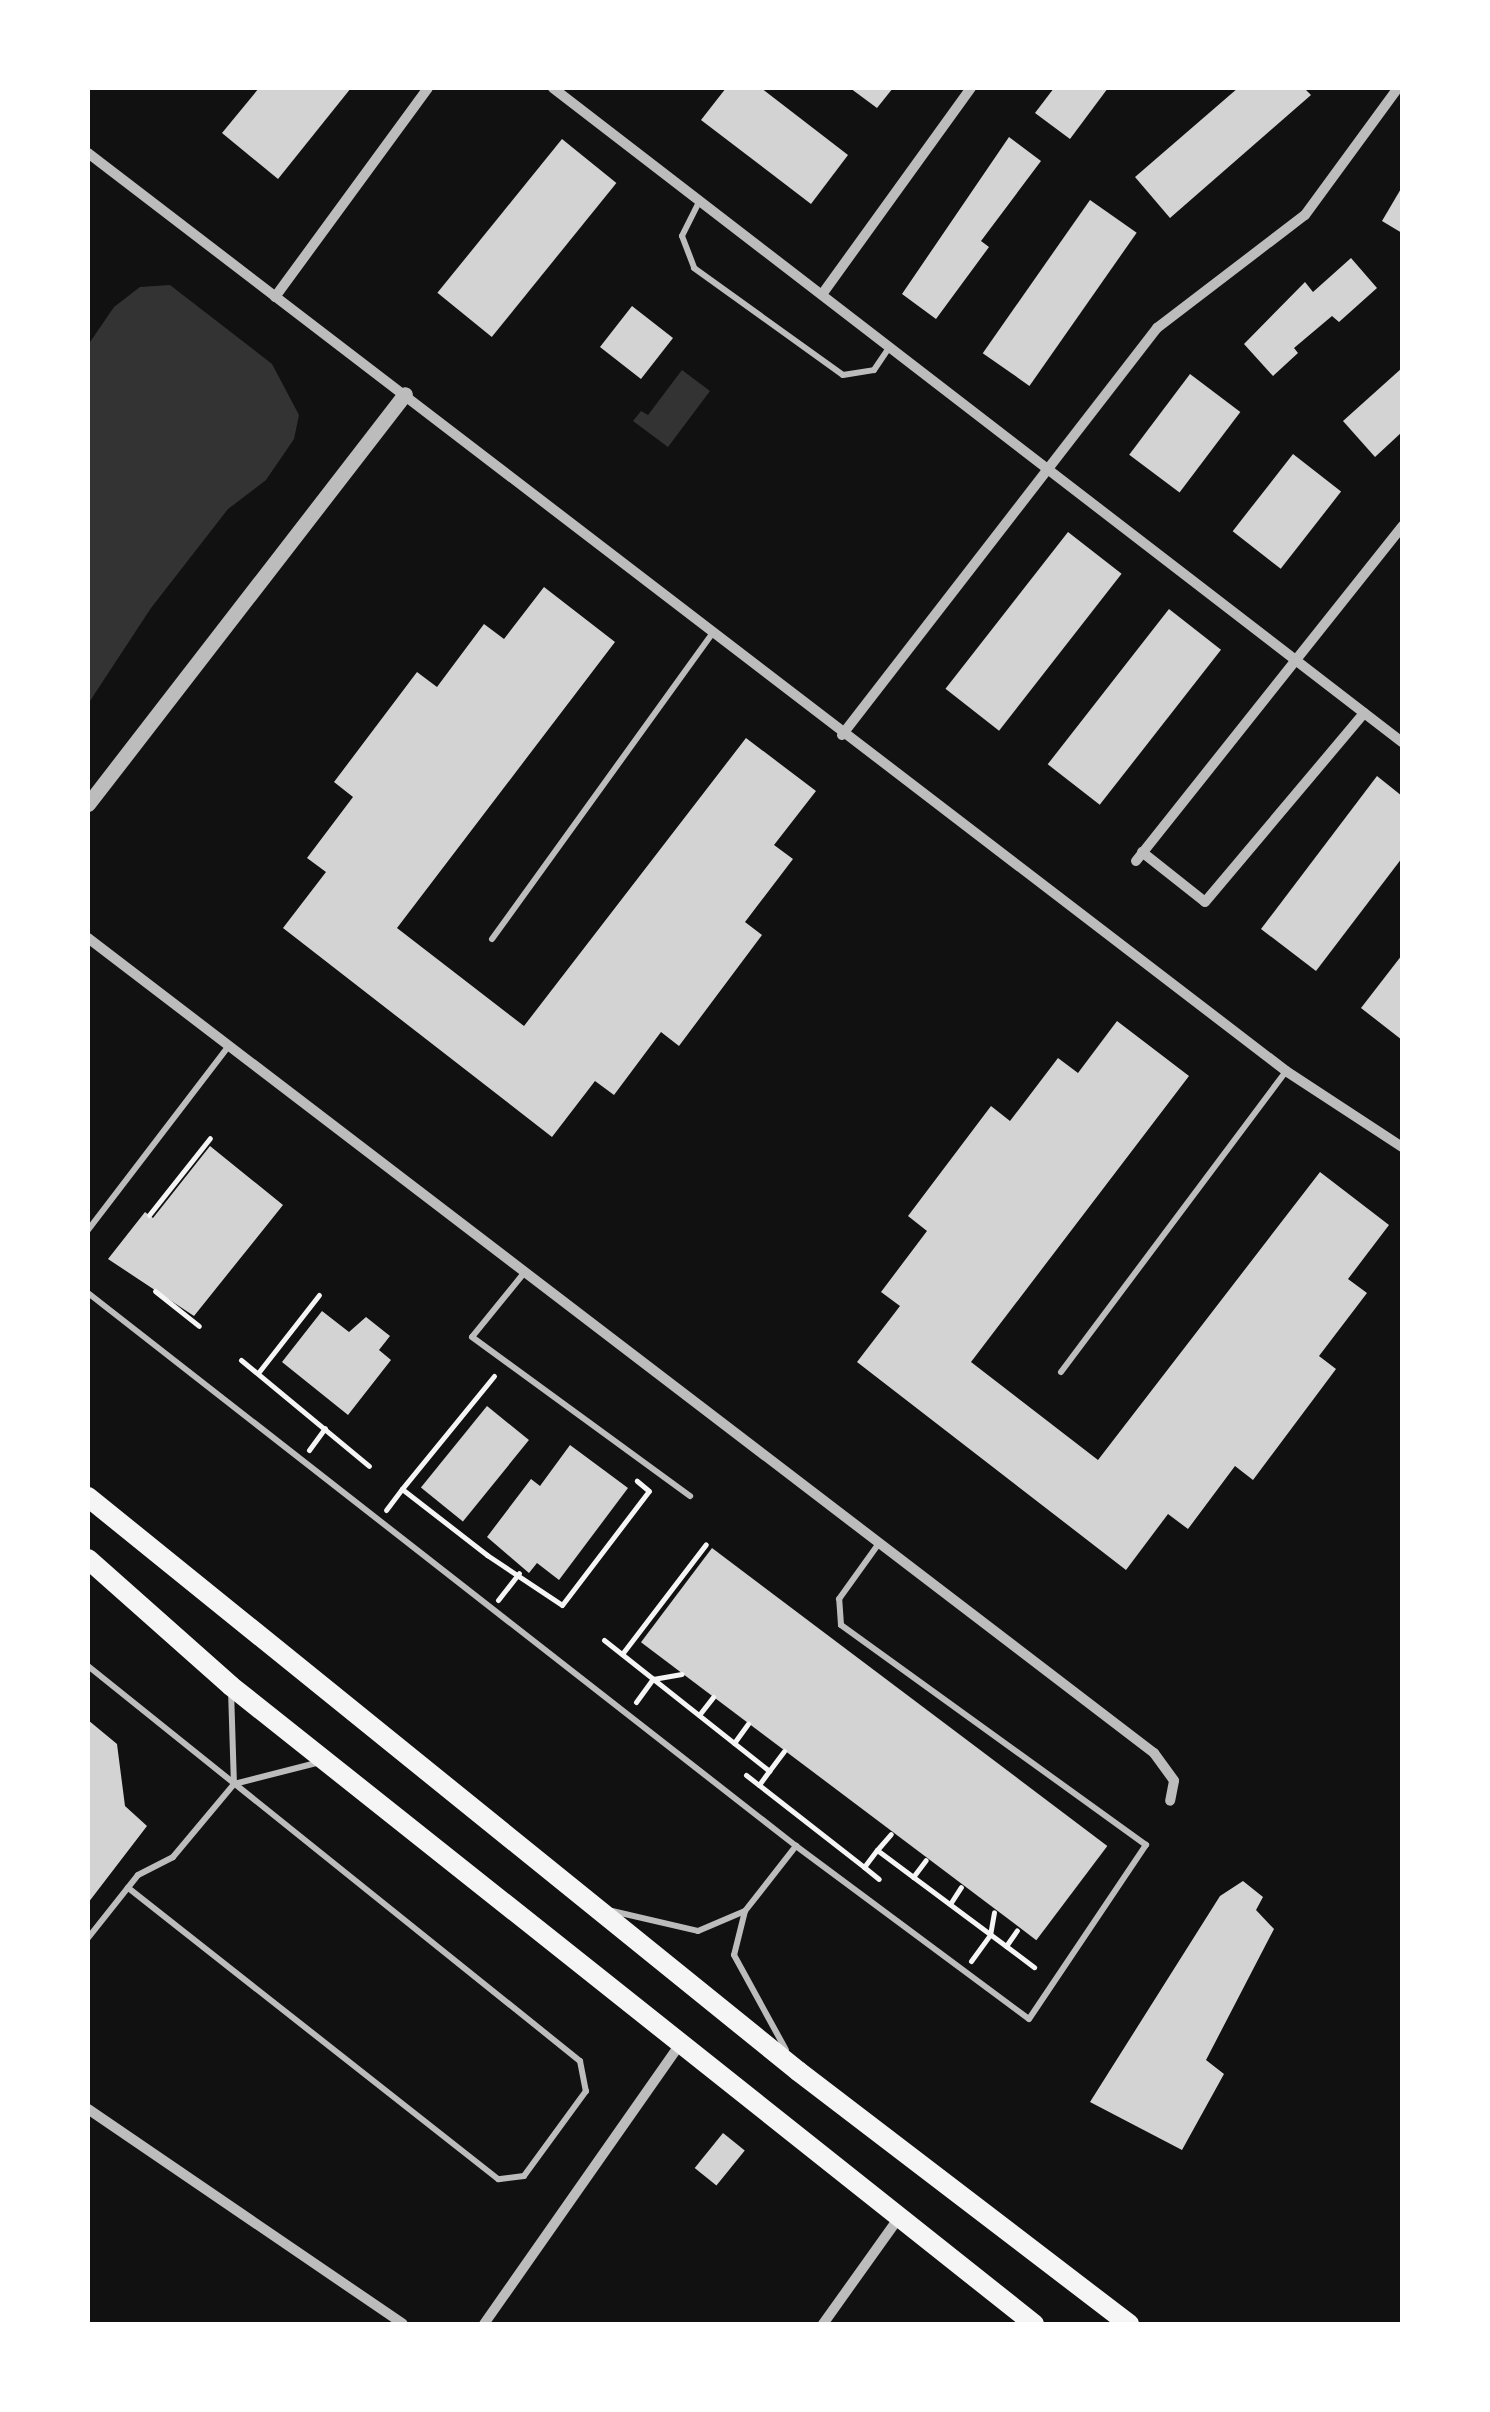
<!DOCTYPE html>
<style>
body{margin:0}
#map{position:relative;width:1490px;height:2412px;overflow:hidden;background:#111;font-family:Inter,sans-serif}
div>[style]{position:absolute}
[style*='--x']{left:calc(var(--x)*1px);top:calc(var(--y)*1px);width:calc(var(--w)*1px);rotate:calc(var(--a)*1deg)}
.water>*{inset:0;background:#333}
.building>*{inset:0;background:#d3d3d3;transform-origin:0 0}
.path>*{height:5px;margin:-2.5px;padding:0 2.5px;transform-origin:2.5px;border-radius:2.5px;background:#f5f5f5}
.service>*{height:6px;margin:-3px;padding:0 3px;transform-origin:3px;border-radius:3px;background:#bcbcbc}
.minor>*{height:10px;margin:-5px;padding:0 5px;transform-origin:5px;border-radius:5px;background:#bcbcbc}
.tertiary>*{height:15px;margin:-7.5px;padding:0 7.5px;transform-origin:7.5px;border-radius:7.5px;background:#bcbcbc}
.trunk>*{height:20px;margin:-10px;padding:0 10px;transform-origin:10px;border-radius:10px;background:#f5f5f5}
span{translate:-50% -50%;white-space:nowrap;text-align:center;line-height:1.15;-webkit-text-stroke:10px #fff;paint-order:stroke}
.frame{position:absolute;inset:0;border:90px solid #fff;pointer-events:none}
</style>
<div id="map">
<div class="water">
<div style="clip-path:polygon(170px 285px,272px 364px,299px 415px,294px 439px,266px 480px,228px 509px,151px 608px,88px 704px,88px 345px,114px 307px,140px 287px)"></div>
<div style="clip-path:polygon(682px 370px,710px 391px,668px 447px,633px 421px,641px 411px,648px 415px)"></div>
</div>
<div class="building">
<div style="clip-path:polygon(259px 88px,351px 88px,278px 179px,222px 133px)"></div>
<div style="clip-path:polygon(726px 88px,761px 88px,848px 155px,811px 204px,701px 120px)"></div>
<div style="clip-path:polygon(850px 88px,893px 88px,877px 108px)"></div>
<div style="clip-path:polygon(1054px 88px,1108px 88px,1070px 139px,1035px 113px)"></div>
<div style="clip-path:polygon(1238px 88px,1304px 88px,1311px 95px,1170px 218px,1135px 177px)"></div>
<div style="clip-path:polygon(1009px 137px,1041px 161px,981px 241px,989px 247px,936px 319px,902px 294px)"></div>
<div style="left:562px;top:139px;width:70px;height:198px;rotate:39deg"></div>
<div style="clip-path:polygon(1402px 187px,1402px 233px,1382px 221px)"></div>
<div style="left:1090px;top:200px;width:57px;height:187px;rotate:35deg"></div>
<div style="clip-path:polygon(1351px 258px,1377px 288px,1339px 322px,1332px 316px,1294px 348px,1298px 353px,1273px 376px,1244px 344px,1305px 282px,1313px 292px)"></div>
<div style="left:632px;top:306px;width:52px;height:52px;rotate:38deg"></div>
<div style="clip-path:polygon(1402px 368px,1402px 432px,1375px 457px,1343px 421px)"></div>
<div style="left:1190px;top:374px;width:63px;height:101px;rotate:37deg"></div>
<div style="left:1293px;top:454px;width:61px;height:98px;rotate:38deg"></div>
<div style="left:1068px;top:532px;width:68px;height:199px;rotate:38deg"></div>
<div style="clip-path:polygon(544px 587px,615px 642px,397px 928px,524px 1026px,746px 738px,816px 791px,774px 845px,793px 859px,745px 922px,762px 935px,679px 1046px,661px 1032px,614px 1095px,595px 1081px,552px 1137px,283px 928px,326px 872px,307px 858px,353px 797px,334px 782px,417px 672px,437px 687px,484px 624px,504px 639px)"></div>
<div style="left:1169px;top:609px;width:66px;height:197px;rotate:38deg"></div>
<div style="clip-path:polygon(1377px 776px,1402px 796px,1402px 858px,1316px 971px,1261px 929px)"></div>
<div style="clip-path:polygon(1402px 955px,1402px 1040px,1361px 1008px)"></div>
<div style="clip-path:polygon(1117px 1021px,1189px 1076px,971px 1362px,1098px 1460px,1320px 1172px,1389px 1225px,1348px 1279px,1367px 1293px,1319px 1356px,1336px 1369px,1253px 1480px,1235px 1466px,1188px 1529px,1168px 1514px,1126px 1570px,857px 1362px,900px 1306px,881px 1292px,927px 1231px,908px 1216px,991px 1106px,1010px 1121px,1058px 1058px,1078px 1073px)"></div>
<div style="clip-path:polygon(210px 1146px,283px 1205px,194px 1316px,108px 1259px,145px 1212px,153px 1218px)"></div>
<div style="clip-path:polygon(322px 1311px,349px 1332px,366px 1317px,390px 1336px,379px 1350px,391px 1360px,348px 1415px,282px 1362px)"></div>
<div style="left:487px;top:1406px;width:54px;height:105px;rotate:39deg"></div>
<div style="clip-path:polygon(570px 1445px,628px 1488px,559px 1580px,537px 1563px,529px 1573px,487px 1537px,531px 1479px,540px 1486px)"></div>
<div style="left:712px;top:1548px;width:495px;height:118px;rotate:37deg"></div>
<div style="clip-path:polygon(88px 1720px,117px 1744px,125px 1806px,147px 1826px,88px 1903px)"></div>
<div style="clip-path:polygon(1243px 1881px,1263px 1897px,1256px 1910px,1274px 1929px,1206px 2060px,1224px 2074px,1182px 2150px,1090px 2102px,1220px 1896px)"></div>
<div style="left:723px;top:2133px;width:28px;height:45px;rotate:39deg"></div>
</div>
<div class="path">
<div style="--x:149;--y:1215;--w:98;--a:-51.6"></div>
<div style="--x:155;--y:1291;--w:56;--a:38.5"></div>
<div style="--x:241;--y:1360;--w:166;--a:39.6"></div>
<div style="--x:258;--y:1373;--w:99;--a:-52"></div>
<div style="--x:494;--y:1376;--w:146;--a:129.2"></div>
<div style="--x:402;--y:1489;--w:108;--a:37.8"></div>
<div style="--x:487;--y:1555;--w:90;--a:33.7"></div>
<div style="--x:562;--y:1605;--w:143;--a:-52.7"></div>
<div style="--x:649;--y:1491;--w:16;--a:-140"></div>
<div style="--x:309;--y:1450;--w:27;--a:-54"></div>
<div style="--x:386;--y:1510;--w:26;--a:-53"></div>
<div style="--x:498;--y:1600;--w:34;--a:-52"></div>
<div style="--x:604;--y:1640;--w:211;--a:38.4"></div>
<div style="--x:769;--y:1771;--w:17;--a:126"></div>
<div style="--x:759;--y:1785;--w:133;--a:38"></div>
<div style="--x:864;--y:1867;--w:21;--a:-53"></div>
<div style="--x:877;--y:1850;--w:196;--a:36.7"></div>
<div style="--x:622;--y:1654;--w:138;--a:-52.6"></div>
<div style="--x:636;--y:1702;--w:29;--a:-54"></div>
<div style="--x:653;--y:1679;--w:29;--a:-10"></div>
<div style="--x:699;--y:1715;--w:23;--a:-52"></div>
<div style="--x:734;--y:1743;--w:24;--a:-54"></div>
<div style="--x:769;--y:1771;--w:25;--a:-53"></div>
<div style="--x:746;--y:1775;--w:16;--a:38"></div>
<div style="--x:877;--y:1850;--w:21;--a:-49"></div>
<div style="--x:864;--y:1867;--w:19;--a:39"></div>
<div style="--x:913;--y:1877;--w:21;--a:-53"></div>
<div style="--x:950;--y:1904;--w:20;--a:-57"></div>
<div style="--x:1006;--y:1946;--w:19;--a:-55"></div>
<div style="--x:971;--y:1961;--w:32;--a:-54"></div>
<div style="--x:990;--y:1935;--w:23;--a:-80"></div>
</div>
<div class="service">
<div style="--x:700;--y:200;--w:40;--a:116.6"></div>
<div style="--x:682;--y:236;--w:34;--a:69"></div>
<div style="--x:694;--y:268;--w:183;--a:35.7"></div>
<div style="--x:843;--y:375;--w:31;--a:-9"></div>
<div style="--x:874;--y:370;--w:27;--a:-56"></div>
<div style="--x:492;--y:939;--w:376;--a:-54.2"></div>
<div style="--x:88;--y:1230;--w:229;--a:-52.6"></div>
<div style="--x:524;--y:1273;--w:82;--a:129.1"></div>
<div style="--x:472;--y:1337;--w:270;--a:36.1"></div>
<div style="--x:88;--y:1293;--w:898;--a:37.99"></div>
<div style="--x:796;--y:1846;--w:290;--a:36.6"></div>
<div style="--x:1029;--y:2019;--w:210;--a:-56.1"></div>
<div style="--x:1146;--y:1845;--w:376;--a:-144.2"></div>
<div style="--x:841;--y:1625;--w:26;--a:-94"></div>
<div style="--x:839;--y:1599;--w:65;--a:-54.4"></div>
<div style="--x:1061;--y:1372;--w:376;--a:-53.2"></div>
<div style="--x:88;--y:1666;--w:631;--a:38.76"></div>
<div style="--x:580;--y:2061;--w:31;--a:79"></div>
<div style="--x:586;--y:2091;--w:105;--a:126.1"></div>
<div style="--x:524;--y:2176;--w:26;--a:173"></div>
<div style="--x:498;--y:2179;--w:471;--a:-141.8"></div>
<div style="--x:231;--y:1690;--w:93;--a:88.2"></div>
<div style="--x:612;--y:1911;--w:88;--a:13.1"></div>
<div style="--x:698;--y:1931;--w:51;--a:-23.1"></div>
<div style="--x:745;--y:1911;--w:83;--a:-51.9"></div>
<div style="--x:745;--y:1911;--w:45;--a:104"></div>
<div style="--x:734;--y:1955;--w:108;--a:61.3"></div>
<div style="--x:88;--y:1938;--w:80;--a:-51.6"></div>
<div style="--x:138;--y:1875;--w:39;--a:-27"></div>
<div style="--x:173;--y:1857;--w:95;--a:-50.1"></div>
<div style="--x:234;--y:1784;--w:89;--a:-14.3"></div>
</div>
<div class="minor">
<div style="--x:553;--y:88;--w:1072;--a:37.61"></div>
<div style="--x:88;--y:153;--w:1509;--a:37.46"></div>
<div style="--x:1286;--y:1071;--w:139;--a:33.2"></div>
<div style="--x:823;--y:293;--w:253;--a:-54.2"></div>
<div style="--x:275;--y:297;--w:259;--a:-53.8"></div>
<div style="--x:842;--y:735;--w:515;--a:-52.26"></div>
<div style="--x:1157;--y:328;--w:186;--a:-37.4"></div>
<div style="--x:1305;--y:215;--w:157;--a:-53.8"></div>
<div style="--x:1142;--y:852;--w:80;--a:38.4"></div>
<div style="--x:1205;--y:902;--w:247;--a:-49.9"></div>
<div style="--x:1136;--y:861;--w:428;--a:-51.5"></div>
<div style="--x:88;--y:938;--w:1342;--a:37.4"></div>
<div style="--x:1154;--y:1753;--w:34;--a:54"></div>
<div style="--x:1174;--y:1781;--w:20;--a:101"></div>
<div style="--x:88;--y:2109;--w:381;--a:34.3"></div>
<div style="--x:484;--y:2324;--w:343;--a:-55"></div>
<div style="--x:823;--y:2324;--w:133;--a:-54.5"></div>
</div>
<div class="tertiary">
<div style="--x:88;--y:804;--w:518;--a:-52.29"></div>
</div>
<div class="trunk">
<div style="--x:88;--y:1497;--w:913;--a:38.95"></div>
<div style="--x:798;--y:2071;--w:417;--a:37.4"></div>
<div style="--x:88;--y:1559;--w:191;--a:41.6"></div>
<div style="--x:231;--y:1686;--w:1026;--a:38.47"></div>
</div>
<div class="frame"></div>
</div>
